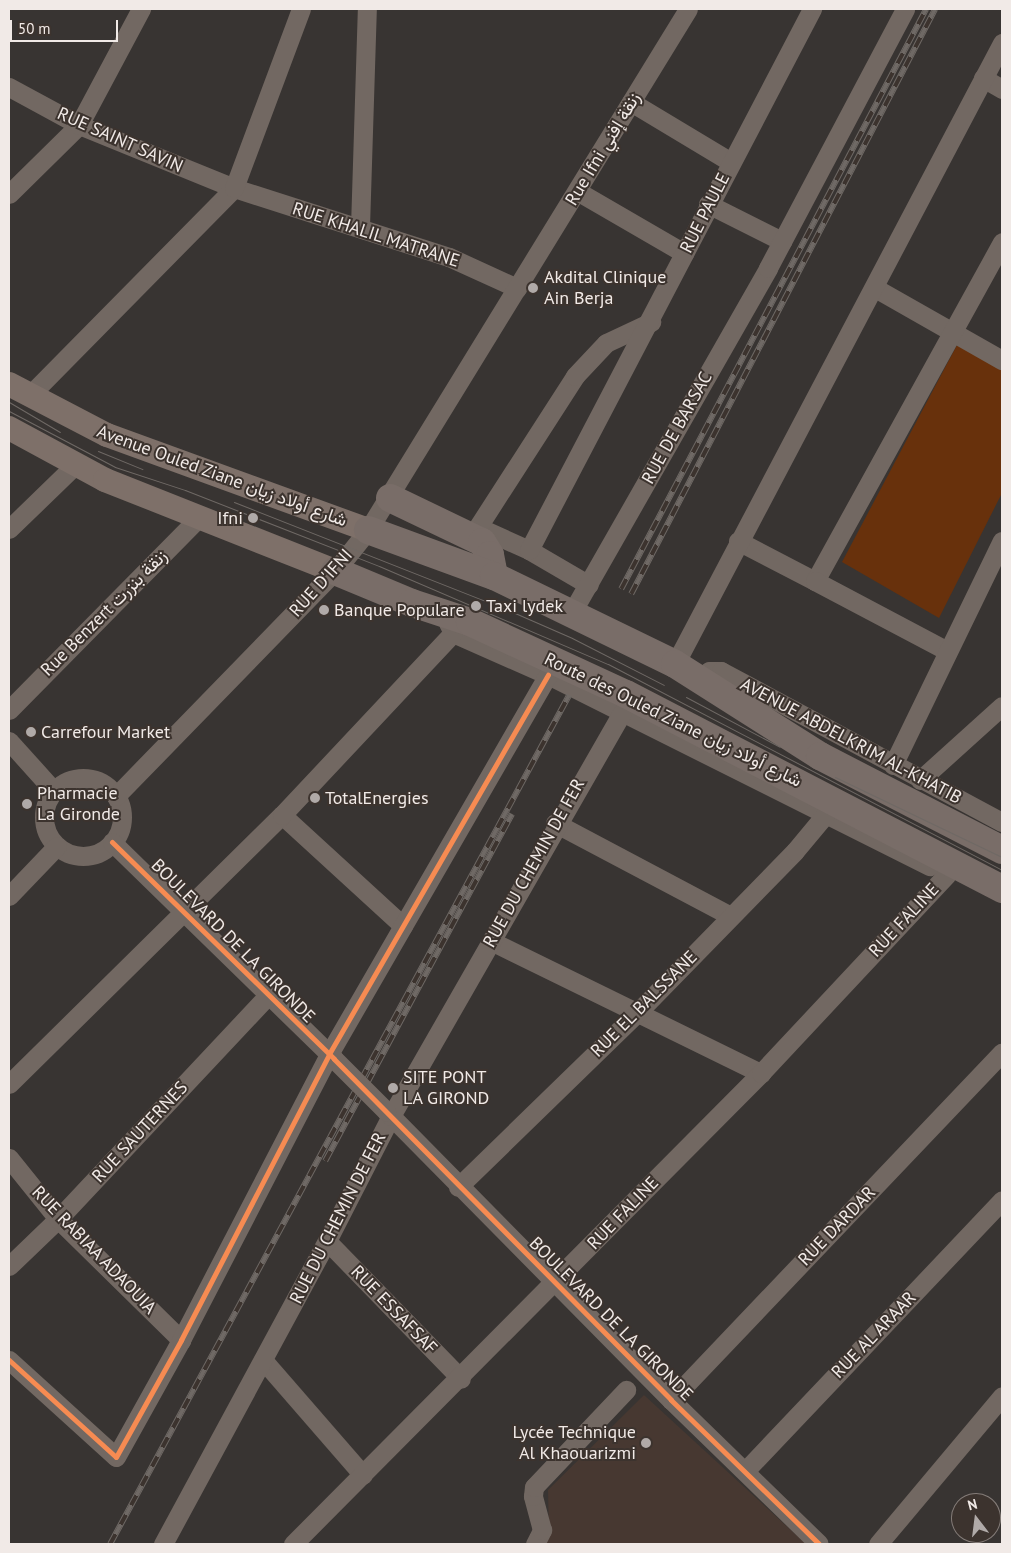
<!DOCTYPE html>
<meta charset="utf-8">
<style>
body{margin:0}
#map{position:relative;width:1011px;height:1553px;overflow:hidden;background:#383432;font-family:"PT Sans",Vazirmatn,sans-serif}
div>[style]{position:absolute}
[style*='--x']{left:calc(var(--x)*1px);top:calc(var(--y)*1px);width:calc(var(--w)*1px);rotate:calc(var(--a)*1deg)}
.built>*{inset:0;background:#473831}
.green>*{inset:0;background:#68310c}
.minor>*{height:19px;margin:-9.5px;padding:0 9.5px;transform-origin:9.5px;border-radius:9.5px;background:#726862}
.minor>.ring{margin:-9.5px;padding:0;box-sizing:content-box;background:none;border:19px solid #726862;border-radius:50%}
.major>*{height:24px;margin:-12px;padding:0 12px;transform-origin:12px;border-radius:12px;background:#7e7069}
.highway>*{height:28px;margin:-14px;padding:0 14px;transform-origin:14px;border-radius:14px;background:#796d68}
.tram>*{height:1px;margin:-0.5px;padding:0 0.5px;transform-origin:0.5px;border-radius:0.5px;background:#6f6965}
.rail>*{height:5.5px;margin-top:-2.75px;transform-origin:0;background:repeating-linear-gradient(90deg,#3c332e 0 11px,#6f6965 0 22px);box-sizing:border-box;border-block:1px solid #6f6965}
.minor-bridge>*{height:19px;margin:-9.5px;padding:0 9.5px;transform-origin:9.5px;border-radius:9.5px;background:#726862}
.cycleway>*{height:5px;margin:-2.5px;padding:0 2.5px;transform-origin:2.5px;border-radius:2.5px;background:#f68b52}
.dots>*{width:14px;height:14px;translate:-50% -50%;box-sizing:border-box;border:2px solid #3c332e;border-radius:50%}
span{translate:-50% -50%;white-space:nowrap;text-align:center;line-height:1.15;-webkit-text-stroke:4px #3c332e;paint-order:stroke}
.street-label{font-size:18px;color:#f1eae7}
.poi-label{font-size:18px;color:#f1eae7}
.left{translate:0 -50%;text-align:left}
.right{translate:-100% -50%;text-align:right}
.frame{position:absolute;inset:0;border:10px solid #f1eae7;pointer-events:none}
.north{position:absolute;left:951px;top:1493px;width:50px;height:50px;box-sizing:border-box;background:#3c332e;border:1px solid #847c78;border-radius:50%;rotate:345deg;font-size:14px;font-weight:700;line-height:20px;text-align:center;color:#f1eae7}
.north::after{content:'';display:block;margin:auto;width:18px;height:22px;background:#b0aaa8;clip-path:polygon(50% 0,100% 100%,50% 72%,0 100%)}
.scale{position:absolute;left:10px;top:20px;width:108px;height:22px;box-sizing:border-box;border:2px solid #f1eae7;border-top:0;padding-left:6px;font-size:15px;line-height:18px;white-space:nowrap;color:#f1eae7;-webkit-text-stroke:4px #3c332e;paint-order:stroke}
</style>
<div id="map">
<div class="built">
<div style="clip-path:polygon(644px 1395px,806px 1544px,541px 1544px,549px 1535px,548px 1490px)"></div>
</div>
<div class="green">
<div style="clip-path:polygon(957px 345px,1002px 370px,1002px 493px,939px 618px,842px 562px)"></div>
</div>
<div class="minor">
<div style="--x:983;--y:78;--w:22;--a:30"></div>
<div style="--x:9;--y:87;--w:80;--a:28.5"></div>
<div style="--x:79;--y:125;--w:167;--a:22.1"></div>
<div style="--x:234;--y:188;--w:226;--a:17.8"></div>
<div style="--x:449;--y:257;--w:75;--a:24.5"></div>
<div style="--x:631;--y:102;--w:117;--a:31"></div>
<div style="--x:577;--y:191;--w:124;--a:30.1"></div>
<div style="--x:9;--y:194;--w:98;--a:-44.6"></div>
<div style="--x:79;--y:125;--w:132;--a:-61.9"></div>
<div style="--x:708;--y:204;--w:83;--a:26.6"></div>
<div style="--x:360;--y:227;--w:218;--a:-88.2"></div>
<div style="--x:875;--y:288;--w:146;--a:29.6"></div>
<div style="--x:29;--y:396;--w:292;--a:-45.4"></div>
<div style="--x:234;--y:188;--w:191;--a:-69.5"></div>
<div style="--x:480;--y:528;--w:54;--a:24.2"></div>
<div style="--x:529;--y:550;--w:69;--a:30.3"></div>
<div style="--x:9;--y:529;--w:91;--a:-44.1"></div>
<div style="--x:472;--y:536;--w:190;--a:-57.2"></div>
<div style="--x:575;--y:376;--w:45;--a:-46.8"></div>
<div style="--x:606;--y:343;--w:50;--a:-25"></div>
<div style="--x:738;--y:541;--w:87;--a:27.5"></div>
<div style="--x:815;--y:581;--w:387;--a:-61.1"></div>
<div style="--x:529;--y:550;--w:611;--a:-62.39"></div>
<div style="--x:815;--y:581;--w:149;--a:27.9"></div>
<div style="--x:571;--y:614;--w:398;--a:-60.3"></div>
<div style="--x:768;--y:268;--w:293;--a:-62.1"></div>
<div style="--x:448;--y:623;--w:11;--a:63"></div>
<div style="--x:453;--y:633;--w:104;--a:23.9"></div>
<div style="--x:548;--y:675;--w:427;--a:26.6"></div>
<div style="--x:675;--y:664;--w:702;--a:-62.23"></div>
<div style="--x:701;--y:680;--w:12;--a:-48"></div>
<div style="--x:709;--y:671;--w:12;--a:0"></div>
<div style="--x:721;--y:671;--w:319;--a:28.3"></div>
<div style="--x:9;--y:710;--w:272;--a:-45.4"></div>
<div style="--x:9;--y:741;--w:67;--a:48"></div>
<div style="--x:893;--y:765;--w:249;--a:-64.1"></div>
<div class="ring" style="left:44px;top:778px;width:59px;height:59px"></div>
<div style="--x:920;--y:780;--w:110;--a:-42.1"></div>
<div style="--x:116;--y:796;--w:314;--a:-45.8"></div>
<div style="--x:335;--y:571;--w:53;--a:-51.2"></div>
<div style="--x:368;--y:530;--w:611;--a:-58.44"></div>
<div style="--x:282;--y:815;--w:164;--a:42.5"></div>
<div style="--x:555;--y:823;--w:199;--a:27.9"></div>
<div style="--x:112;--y:842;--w:310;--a:44.3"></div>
<div style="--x:9;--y:896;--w:69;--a:-46.2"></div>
<div style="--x:491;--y:941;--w:301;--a:26.1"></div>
<div style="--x:9;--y:1084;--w:383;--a:-44.6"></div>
<div style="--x:282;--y:815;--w:250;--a:-46.8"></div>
<div style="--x:386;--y:1111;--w:406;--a:45.4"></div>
<div style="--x:671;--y:1400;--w:206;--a:44.2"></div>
<div style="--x:9;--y:1158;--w:78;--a:51.2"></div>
<div style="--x:58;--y:1219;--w:173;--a:44.5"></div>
<div style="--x:458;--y:1187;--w:250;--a:-44.2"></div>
<div style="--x:637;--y:1013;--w:226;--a:-45.7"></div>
<div style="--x:795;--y:851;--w:47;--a:-50.2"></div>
<div style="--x:327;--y:1241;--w:192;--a:45.8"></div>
<div style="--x:9;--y:1266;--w:68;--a:-43.8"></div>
<div style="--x:58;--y:1219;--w:307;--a:-46.8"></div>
<div style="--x:9;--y:1360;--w:144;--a:42.2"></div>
<div style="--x:116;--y:1457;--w:134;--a:-60.9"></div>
<div style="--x:181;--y:1340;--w:322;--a:-62.6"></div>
<div style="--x:329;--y:1054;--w:438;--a:-60"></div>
<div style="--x:263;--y:1360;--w:152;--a:49"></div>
<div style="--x:671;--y:1400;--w:480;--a:-46.4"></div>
<div style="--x:746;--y:1470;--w:372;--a:-46.5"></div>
<div style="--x:163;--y:1544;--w:345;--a:-61.6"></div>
<div style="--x:327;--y:1241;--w:140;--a:-62.9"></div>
<div style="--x:391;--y:1116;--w:465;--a:-60.2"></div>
<div style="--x:293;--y:1544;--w:664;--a:-45.18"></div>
<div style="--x:761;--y:1073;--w:272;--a:-46.9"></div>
<div style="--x:535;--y:1544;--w:16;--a:-63"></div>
<div style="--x:542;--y:1530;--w:35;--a:-105"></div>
<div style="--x:533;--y:1496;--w:9;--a:-84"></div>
<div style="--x:534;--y:1487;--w:134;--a:-46.5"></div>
<div style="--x:878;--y:1544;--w:193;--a:-50"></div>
</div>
<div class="major">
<div style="--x:9;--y:384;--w:110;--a:27.5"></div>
<div style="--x:107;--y:435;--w:278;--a:20"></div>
<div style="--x:9;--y:428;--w:109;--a:28.4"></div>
<div style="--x:105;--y:480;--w:247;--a:21.6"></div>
</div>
<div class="highway">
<div style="--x:390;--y:498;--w:102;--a:25.6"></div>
<div style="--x:482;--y:542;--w:15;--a:58"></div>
<div style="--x:490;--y:555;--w:21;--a:79"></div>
<div style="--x:368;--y:530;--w:134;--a:20.1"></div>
<div style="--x:494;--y:576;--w:201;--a:25.9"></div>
<div style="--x:675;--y:664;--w:172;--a:32.4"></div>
<div style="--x:820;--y:756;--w:205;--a:27.3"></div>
<div style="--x:335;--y:571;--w:83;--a:22.6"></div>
<div style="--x:412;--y:603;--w:61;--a:18.1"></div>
<div style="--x:470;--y:622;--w:172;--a:24.8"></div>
<div style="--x:626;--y:694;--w:424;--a:27.4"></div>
</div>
<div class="tram">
<div style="--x:9;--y:402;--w:59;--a:30.5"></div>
<div style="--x:9;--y:411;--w:120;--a:27.8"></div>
<div style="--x:115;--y:467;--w:74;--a:18.2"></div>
<div style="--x:185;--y:490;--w:208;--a:21.4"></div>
<div style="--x:379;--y:566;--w:249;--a:23.2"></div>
<div style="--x:608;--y:664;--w:445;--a:27.6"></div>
<div style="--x:98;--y:451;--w:48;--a:22.2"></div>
<div style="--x:234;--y:502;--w:295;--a:21.5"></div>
<div style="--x:508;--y:610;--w:70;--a:23.6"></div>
<div style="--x:572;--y:638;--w:103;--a:27.1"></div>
<div style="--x:686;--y:697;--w:106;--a:28"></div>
<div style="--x:835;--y:777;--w:185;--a:25.6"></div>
</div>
<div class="rail">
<div style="--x:621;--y:589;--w:655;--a:-62.26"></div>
<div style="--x:631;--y:594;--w:659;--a:-62.54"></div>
<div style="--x:325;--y:1161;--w:394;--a:-61.7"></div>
<div style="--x:110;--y:1544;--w:965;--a:-61.6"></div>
</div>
<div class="minor-bridge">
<div style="--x:334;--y:1059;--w:74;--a:45"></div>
</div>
<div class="cycleway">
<div style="--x:112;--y:842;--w:310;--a:44.3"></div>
<div style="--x:334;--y:1059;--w:479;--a:45.3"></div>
<div style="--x:671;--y:1400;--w:206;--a:44.2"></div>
<div style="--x:9;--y:1360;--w:144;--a:42.2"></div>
<div style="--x:116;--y:1457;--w:134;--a:-60.9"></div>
<div style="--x:181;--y:1340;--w:322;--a:-62.6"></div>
<div style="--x:329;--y:1054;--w:438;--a:-60"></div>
</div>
<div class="dots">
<div style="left:533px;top:288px;background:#b0aaa8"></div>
<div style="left:253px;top:518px;background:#b0aaa8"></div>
<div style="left:476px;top:606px;background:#b0aaa8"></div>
<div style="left:324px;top:610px;background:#b0aaa8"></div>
<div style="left:31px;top:732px;background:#b0aaa8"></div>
<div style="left:315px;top:798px;background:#b0aaa8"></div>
<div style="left:27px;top:804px;background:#b0aaa8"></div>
<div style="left:393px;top:1088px;background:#b0aaa8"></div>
<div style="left:646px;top:1443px;background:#b0aaa8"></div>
</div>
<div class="street-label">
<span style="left:120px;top:140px;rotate:24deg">RUE SAINT SAVIN</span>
<span style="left:603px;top:149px;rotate:-59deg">Rue Ifni زنقة إفني</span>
<span style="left:705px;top:213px;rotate:-63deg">RUE PAULE</span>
<span style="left:376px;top:235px;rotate:18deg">RUE KHALIL MATRANE</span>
<span style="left:677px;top:428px;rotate:-61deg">RUE DE BARSAC</span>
<span style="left:222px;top:476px;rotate:20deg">Avenue Ouled Ziane شارع أولاد زيان</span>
<span style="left:321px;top:583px;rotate:-48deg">RUE D'IFNI</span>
<span style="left:104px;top:613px;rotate:-45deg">Rue Benzert زنقة بنزرت</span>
<span style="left:673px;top:720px;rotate:26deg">Route des Ouled Ziane شارع أولاد زيان</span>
<span style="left:851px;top:741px;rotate:28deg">AVENUE ABDELKRIM AL-KHATIB</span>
<span style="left:534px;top:863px;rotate:-61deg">RUE DU CHEMIN DE FER</span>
<span style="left:904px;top:920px;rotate:-47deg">RUE FALINE</span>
<span style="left:233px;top:941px;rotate:45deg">BOULEVARD DE LA GIRONDE</span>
<span style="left:644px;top:1004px;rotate:-45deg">RUE EL BALSSANE</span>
<span style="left:140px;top:1132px;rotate:-47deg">RUE SAUTERNES</span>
<span style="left:623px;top:1213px;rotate:-46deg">RUE FALINE</span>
<span style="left:338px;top:1218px;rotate:-63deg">RUE DU CHEMIN DE FER</span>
<span style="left:837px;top:1226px;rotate:-46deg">RUE DARDAR</span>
<span style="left:94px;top:1250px;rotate:46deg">RUE RABIAA ADAOUIA</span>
<span style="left:394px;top:1310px;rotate:46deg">RUE ESSAFSAF</span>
<span style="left:611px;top:1319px;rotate:45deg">BOULEVARD DE LA GIRONDE</span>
<span style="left:874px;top:1335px;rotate:-46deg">RUE AL ARAAR</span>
</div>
<div class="poi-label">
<span class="left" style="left:544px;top:288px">Akdital Clinique<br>Ain Berja</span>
<span class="right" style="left:243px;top:518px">Ifni</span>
<span class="left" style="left:486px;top:606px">Taxi lydek</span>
<span class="left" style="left:334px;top:610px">Banque Populare</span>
<span class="left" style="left:41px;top:732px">Carrefour Market</span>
<span class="left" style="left:37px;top:804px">Pharmacie<br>La Gironde</span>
<span class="left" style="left:325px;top:798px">TotalEnergies</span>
<span class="left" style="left:403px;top:1088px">SITE PONT<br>LA GIROND</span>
<span class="right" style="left:636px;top:1443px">Lycée Technique<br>Al Khaouarizmi</span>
</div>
<div class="frame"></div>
<div class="north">N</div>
<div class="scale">50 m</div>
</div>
